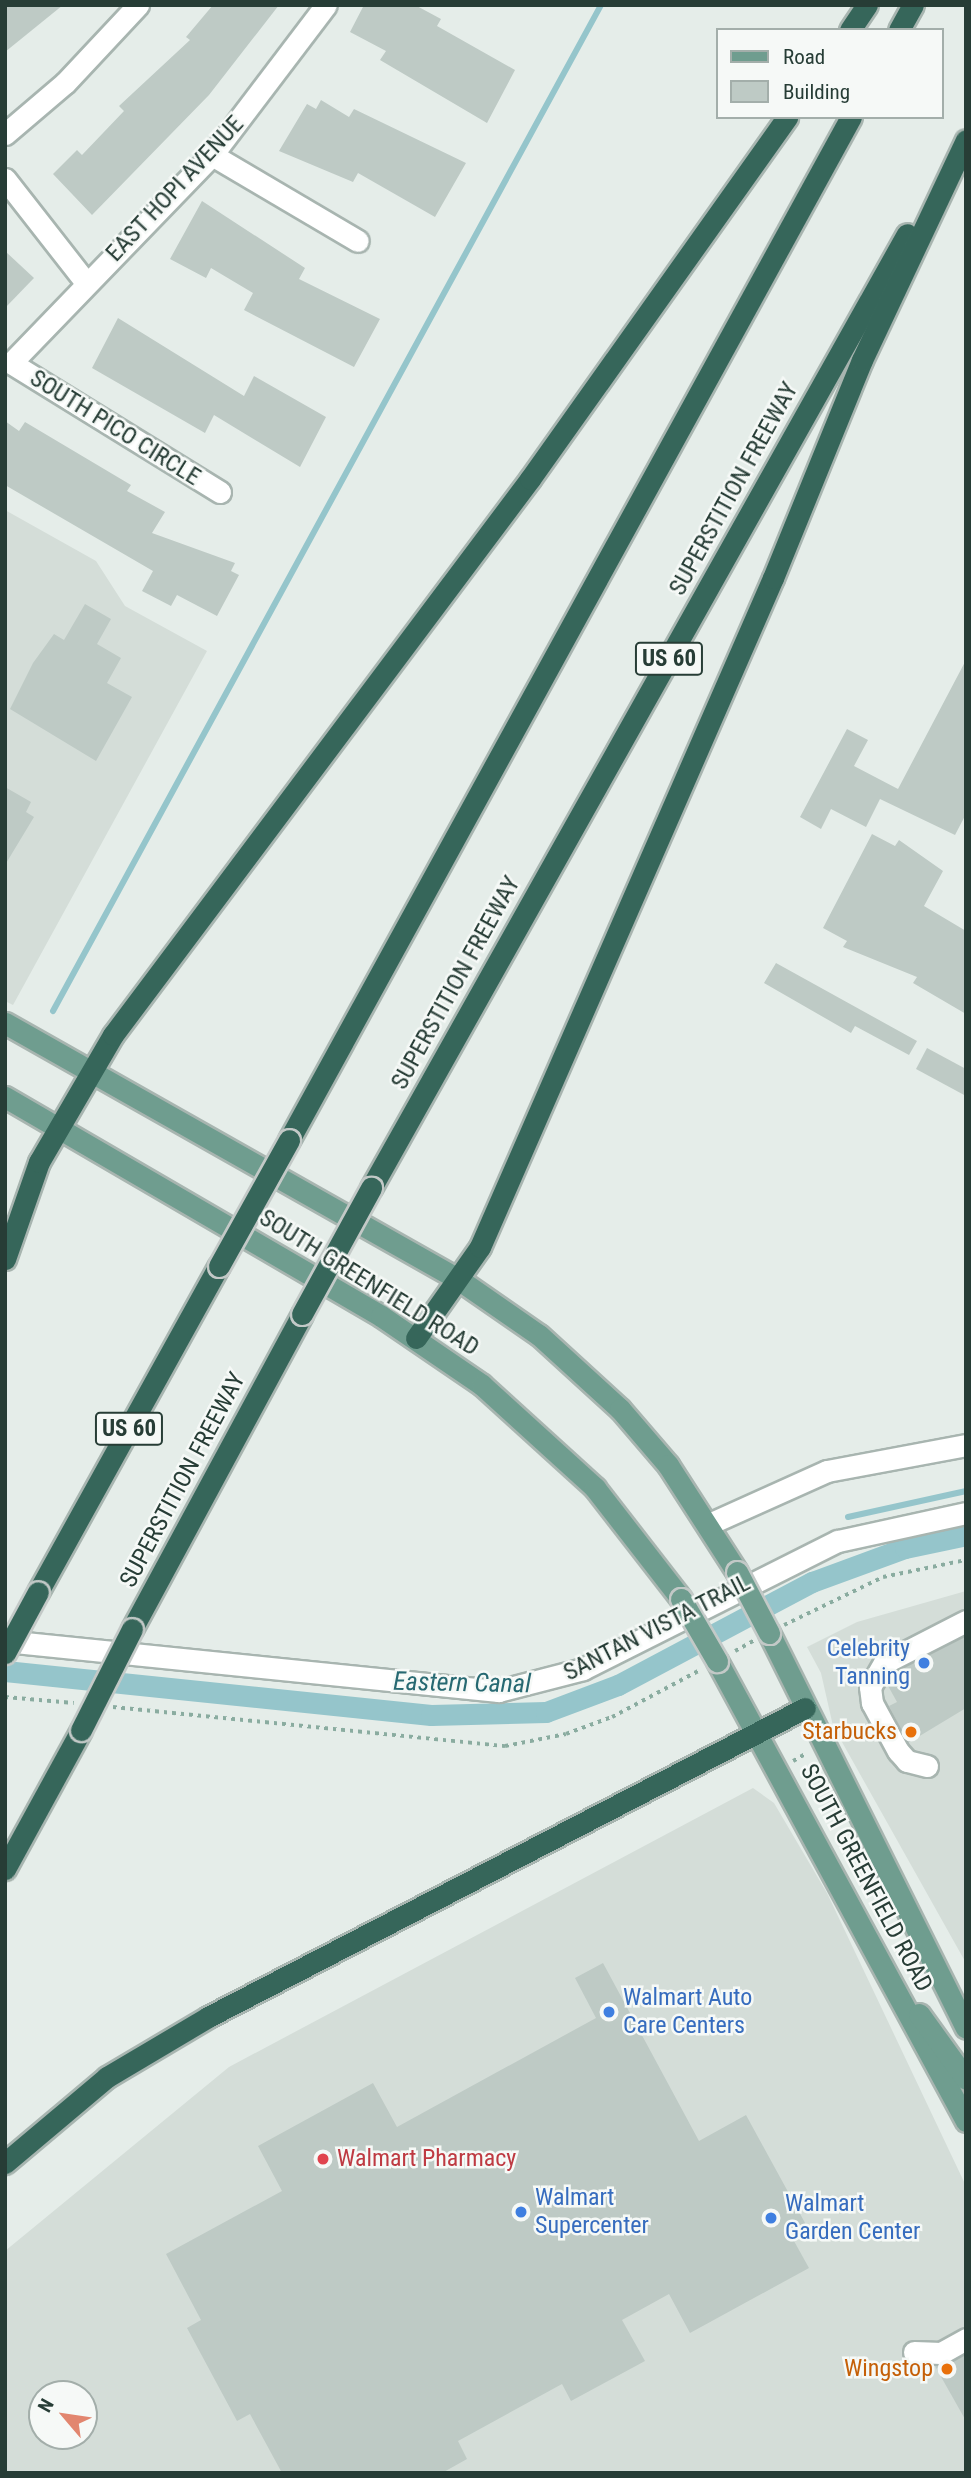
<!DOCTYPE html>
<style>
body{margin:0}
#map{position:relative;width:971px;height:2478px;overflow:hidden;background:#e5ede9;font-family:"Roboto Condensed",sans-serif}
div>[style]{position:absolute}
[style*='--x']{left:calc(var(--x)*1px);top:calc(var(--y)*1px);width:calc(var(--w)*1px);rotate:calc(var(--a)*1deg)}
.built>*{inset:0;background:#d4ddd8}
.stream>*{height:6px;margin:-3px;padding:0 3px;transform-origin:3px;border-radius:3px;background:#95c5cb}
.canal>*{height:21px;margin:-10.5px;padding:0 10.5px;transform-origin:10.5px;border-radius:10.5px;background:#95c5cb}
.building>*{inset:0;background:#becac5}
.path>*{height:3.5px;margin-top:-1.75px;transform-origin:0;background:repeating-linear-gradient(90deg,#8aaca0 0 3.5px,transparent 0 8.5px)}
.roads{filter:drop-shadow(2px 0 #a8b5b0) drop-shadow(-2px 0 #a8b5b0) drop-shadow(0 2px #a8b5b0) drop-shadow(0 -2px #a8b5b0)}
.minor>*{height:21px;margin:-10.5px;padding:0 10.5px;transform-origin:10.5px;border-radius:10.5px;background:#fff}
.major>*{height:21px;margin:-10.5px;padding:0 10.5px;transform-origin:10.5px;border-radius:10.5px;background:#6f9d8f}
.highway>*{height:21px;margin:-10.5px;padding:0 10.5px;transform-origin:10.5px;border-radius:10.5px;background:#36665a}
.bridges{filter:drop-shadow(2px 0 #c3c9c7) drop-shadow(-2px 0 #c3c9c7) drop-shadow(0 2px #c3c9c7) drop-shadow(0 -2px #c3c9c7)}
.major-bridge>*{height:21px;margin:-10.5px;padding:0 10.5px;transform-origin:10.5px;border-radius:10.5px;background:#6f9d8f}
.highway-bridge>*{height:21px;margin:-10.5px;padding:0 10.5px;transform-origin:10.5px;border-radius:10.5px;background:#36665a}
.dots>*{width:19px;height:19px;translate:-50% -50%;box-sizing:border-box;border:4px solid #f6f9f7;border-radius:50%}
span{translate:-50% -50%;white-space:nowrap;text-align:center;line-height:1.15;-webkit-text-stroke:5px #f6f9f7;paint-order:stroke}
.shield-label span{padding:2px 5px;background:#f6f9f7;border:2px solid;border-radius:5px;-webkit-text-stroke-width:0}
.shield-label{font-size:23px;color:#273d36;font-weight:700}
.street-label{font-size:24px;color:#273d36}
.shop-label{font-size:24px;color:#366cbe}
.right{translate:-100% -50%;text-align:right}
.left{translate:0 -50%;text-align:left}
.food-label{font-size:24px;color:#c56008}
.health-label{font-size:24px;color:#be3a42}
.water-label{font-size:26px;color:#276972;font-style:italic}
.frame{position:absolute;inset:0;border:7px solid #273d36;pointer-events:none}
.legend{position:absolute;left:716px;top:28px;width:228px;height:91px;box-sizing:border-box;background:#f6f9f7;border:2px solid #a3aeaa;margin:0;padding:9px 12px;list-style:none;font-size:21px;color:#273d36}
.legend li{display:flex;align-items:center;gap:14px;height:35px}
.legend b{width:35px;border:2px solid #a3aeaa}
.north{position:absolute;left:28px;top:2380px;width:70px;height:70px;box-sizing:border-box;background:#f6f9f7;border:2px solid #a3aeaa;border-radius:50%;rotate:299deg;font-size:19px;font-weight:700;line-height:28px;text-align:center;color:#273d36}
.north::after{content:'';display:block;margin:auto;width:24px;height:32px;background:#e2866f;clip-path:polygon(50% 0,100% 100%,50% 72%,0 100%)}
</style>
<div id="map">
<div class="built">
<div style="clip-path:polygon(5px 510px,96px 561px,125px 606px,207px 651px,13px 1005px,5px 1001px)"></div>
<div style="clip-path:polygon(966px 1591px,966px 1963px,833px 1726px,821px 1673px,807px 1647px,857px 1622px)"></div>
<div style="clip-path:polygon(evenodd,753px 1788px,774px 1803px,827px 1893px,966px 2186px,966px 2473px,5px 2473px,5px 2251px,229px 2067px,753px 1788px,42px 2394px,84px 2394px,84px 2436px,42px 2436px,42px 2394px)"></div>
</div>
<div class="stream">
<div style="--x:53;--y:1011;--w:1146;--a:-61.42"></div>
<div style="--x:848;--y:1517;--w:121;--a:-12.4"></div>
</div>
<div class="canal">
<div style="--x:5;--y:1671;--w:428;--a:5.9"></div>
<div style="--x:431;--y:1715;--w:115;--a:-1.5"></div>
<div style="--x:546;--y:1712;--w:77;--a:-20.6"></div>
<div style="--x:618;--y:1685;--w:220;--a:-28"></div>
<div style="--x:812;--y:1582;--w:99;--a:-20.1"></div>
<div style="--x:905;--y:1548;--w:62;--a:-12"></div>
</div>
<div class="building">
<div style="clip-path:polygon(5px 5px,63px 5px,5px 52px)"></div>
<div style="clip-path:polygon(213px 5px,279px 5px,209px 95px,92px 215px,53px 174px,77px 150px,82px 155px,124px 111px,119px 106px,190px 40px,186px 37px)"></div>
<div style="clip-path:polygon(364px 5px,415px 5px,441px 19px,437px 26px,515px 70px,487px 123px,380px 60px,386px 51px,350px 32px)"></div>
<div style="clip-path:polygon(321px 100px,349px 117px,354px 109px,466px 163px,435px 217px,358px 173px,353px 182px,279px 151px,307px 104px,316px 109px)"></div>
<div style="clip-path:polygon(202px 201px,305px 268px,299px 279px,380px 319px,354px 367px,244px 310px,253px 293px,211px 268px,206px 278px,170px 259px)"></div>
<div style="clip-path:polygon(5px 251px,34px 278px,5px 308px)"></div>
<div style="clip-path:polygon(118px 318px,244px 396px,254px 376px,326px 417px,300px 467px,214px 415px,205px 433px,92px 368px)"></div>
<div style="clip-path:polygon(5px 421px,19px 431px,25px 422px,131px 485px,127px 491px,165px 512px,152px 533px,235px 563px,231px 571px,239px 575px,217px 616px,177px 595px,171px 606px,142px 591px,153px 571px,5px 485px)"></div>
<div style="clip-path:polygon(85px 604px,111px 619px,97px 644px,121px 658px,107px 683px,132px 697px,96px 761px,10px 709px,33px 663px,54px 634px,64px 640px)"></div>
<div style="clip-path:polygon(966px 660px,966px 814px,955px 835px,880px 799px,866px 827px,831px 809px,821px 829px,800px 817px,847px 729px,868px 740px,854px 766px,898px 789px)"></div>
<div style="clip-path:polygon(5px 787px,31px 802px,26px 812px,34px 817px,5px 865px)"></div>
<div style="clip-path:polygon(872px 834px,895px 846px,899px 840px,943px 871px,924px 906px,966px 931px,966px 1014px,913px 983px,917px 977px,843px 947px,847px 941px,823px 928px)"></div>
<div style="clip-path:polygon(776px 963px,917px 1041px,909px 1055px,855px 1026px,851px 1033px,764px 983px)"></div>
<div style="clip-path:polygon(927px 1048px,966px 1069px,966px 1096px,916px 1069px)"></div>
<div style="clip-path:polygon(966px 1636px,966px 1708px,908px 1743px,889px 1706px,897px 1702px,887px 1684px,893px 1673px)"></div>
<div style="clip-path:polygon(603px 1963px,699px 2141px,746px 2115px,810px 2232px,794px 2241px,809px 2268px,690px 2333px,669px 2294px,622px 2320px,645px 2361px,571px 2401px,562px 2384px,458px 2441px,467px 2459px,442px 2473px,282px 2473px,250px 2414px,237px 2421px,187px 2328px,201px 2320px,166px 2254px,282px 2191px,258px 2146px,373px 2083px,397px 2127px,596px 2018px,575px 1978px)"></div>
<div style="clip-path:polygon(966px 2354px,966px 2421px,935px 2366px)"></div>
</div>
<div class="path">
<div style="--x:784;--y:1625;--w:110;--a:-25.9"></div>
<div style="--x:883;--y:1577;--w:85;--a:-11.6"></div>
<div style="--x:735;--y:1651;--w:21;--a:-29"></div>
<div style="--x:5;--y:1697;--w:69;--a:5"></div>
<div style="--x:113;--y:1707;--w:394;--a:5.7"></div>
<div style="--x:505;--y:1746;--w:62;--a:-11.1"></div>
<div style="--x:566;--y:1734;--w:49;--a:-20.3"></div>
<div style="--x:612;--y:1717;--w:100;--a:-28.1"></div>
<div style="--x:793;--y:1761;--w:16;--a:-30"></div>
</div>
<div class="roads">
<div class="minor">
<div style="--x:5;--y:134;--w:79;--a:-40.4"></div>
<div style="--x:65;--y:83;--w:107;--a:-46.9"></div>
<div style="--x:212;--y:155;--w:169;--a:30.5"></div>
<div style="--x:5;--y:179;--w:133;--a:52"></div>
<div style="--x:220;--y:492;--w:246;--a:-148.3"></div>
<div style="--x:11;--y:363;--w:289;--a:-46"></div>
<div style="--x:212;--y:155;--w:188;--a:-52.8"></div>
<div style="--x:709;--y:1524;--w:129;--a:-24.2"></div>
<div style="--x:827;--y:1471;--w:141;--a:-10.6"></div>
<div style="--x:5;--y:1641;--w:496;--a:5.8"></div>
<div style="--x:498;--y:1691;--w:88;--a:-14.5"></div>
<div style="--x:583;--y:1669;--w:285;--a:-26.7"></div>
<div style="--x:838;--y:1541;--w:131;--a:-12.3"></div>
<div style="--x:927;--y:1766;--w:21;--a:-166"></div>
<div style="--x:907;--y:1761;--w:13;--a:-132"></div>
<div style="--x:898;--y:1751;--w:55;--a:-118.4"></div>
<div style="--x:872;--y:1703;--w:16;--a:-97"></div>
<div style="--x:870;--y:1687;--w:28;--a:-60"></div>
<div style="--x:884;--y:1663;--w:92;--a:-27.1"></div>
<div style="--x:914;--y:2352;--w:27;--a:2"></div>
<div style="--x:941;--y:2353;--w:29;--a:-29"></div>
</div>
<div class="major">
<div style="--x:5;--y:1023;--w:520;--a:29.47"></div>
<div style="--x:458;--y:1279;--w:98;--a:34.7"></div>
<div style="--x:539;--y:1335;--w:110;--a:42.4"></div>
<div style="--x:620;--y:1409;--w:74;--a:49.4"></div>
<div style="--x:668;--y:1465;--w:127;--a:57.2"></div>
<div style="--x:5;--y:1097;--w:435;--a:30.2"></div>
<div style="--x:381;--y:1316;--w:122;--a:34.3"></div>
<div style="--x:482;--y:1385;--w:153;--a:42.3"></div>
<div style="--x:595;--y:1488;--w:140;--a:52.2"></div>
<div style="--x:769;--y:1633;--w:441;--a:63.5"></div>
<div style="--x:717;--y:1661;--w:523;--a:61.57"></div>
<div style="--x:919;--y:2014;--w:80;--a:54.1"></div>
</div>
<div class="highway">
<div style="--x:850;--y:30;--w:30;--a:-56"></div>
<div style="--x:899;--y:30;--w:29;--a:-61"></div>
<div style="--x:289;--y:1140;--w:1167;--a:-61.22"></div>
<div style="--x:371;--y:1188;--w:1094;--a:-60.67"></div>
<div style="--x:5;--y:1259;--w:103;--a:-70.7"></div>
<div style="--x:39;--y:1162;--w:147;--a:-59.8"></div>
<div style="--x:113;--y:1035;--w:695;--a:-53.13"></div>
<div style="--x:530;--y:479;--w:444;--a:-54.6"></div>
<div style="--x:416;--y:1338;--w:111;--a:-54.9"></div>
<div style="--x:480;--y:1247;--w:730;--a:-66.35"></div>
<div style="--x:773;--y:578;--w:235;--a:-67.8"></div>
<div style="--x:862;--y:360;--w:243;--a:-64.7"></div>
<div style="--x:38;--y:1592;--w:373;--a:-61"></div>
<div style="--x:132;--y:1629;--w:358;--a:-61.6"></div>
<div style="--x:5;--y:1869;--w:158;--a:-61.3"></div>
<div style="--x:5;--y:2163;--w:133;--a:-40.1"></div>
<div style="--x:107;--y:2077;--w:117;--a:-30.7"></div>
<div style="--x:208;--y:2017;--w:672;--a:-27.37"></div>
</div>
</div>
<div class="bridges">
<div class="major-bridge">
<div style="--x:737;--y:1572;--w:69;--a:62.3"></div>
<div style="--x:681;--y:1599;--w:72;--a:59.9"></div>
</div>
<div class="highway-bridge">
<div style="--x:219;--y:1266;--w:144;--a:-60.9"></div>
<div style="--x:302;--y:1314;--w:144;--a:-61.3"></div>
<div style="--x:5;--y:1653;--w:69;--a:-61.6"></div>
<div style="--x:81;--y:1730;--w:113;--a:-63.2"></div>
</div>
</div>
<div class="dots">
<div style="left:924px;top:1663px;background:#3f7fe0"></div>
<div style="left:911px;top:1732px;background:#e8710a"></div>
<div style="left:609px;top:2012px;background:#3f7fe0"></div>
<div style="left:323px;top:2159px;background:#e0444e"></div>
<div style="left:521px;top:2212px;background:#3f7fe0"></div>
<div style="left:771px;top:2218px;background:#3f7fe0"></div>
<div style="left:947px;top:2369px;background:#e8710a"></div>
</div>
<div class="shield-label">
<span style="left:669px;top:659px">US 60</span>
<span style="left:129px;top:1429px">US 60</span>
</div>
<div class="street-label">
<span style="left:175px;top:189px;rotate:-47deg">EAST HOPI AVENUE</span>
<span style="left:115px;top:428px;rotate:32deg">SOUTH PICO CIRCLE</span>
<span style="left:734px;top:489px;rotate:-61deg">SUPERSTITION FREEWAY</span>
<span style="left:456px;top:983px;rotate:-61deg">SUPERSTITION FREEWAY</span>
<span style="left:369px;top:1283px;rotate:32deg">SOUTH GREENFIELD ROAD</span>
<span style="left:183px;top:1480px;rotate:-62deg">SUPERSTITION FREEWAY</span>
<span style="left:657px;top:1628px;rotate:-27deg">SANTAN VISTA TRAIL</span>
<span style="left:866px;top:1878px;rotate:62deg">SOUTH GREENFIELD ROAD</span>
</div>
<div class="shop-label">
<span class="right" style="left:910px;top:1663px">Celebrity<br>Tanning</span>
<span class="left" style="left:623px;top:2012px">Walmart Auto<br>Care Centers</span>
<span class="left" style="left:535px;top:2212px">Walmart<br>Supercenter</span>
<span class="left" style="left:785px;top:2218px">Walmart<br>Garden Center</span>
</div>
<div class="food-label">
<span class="right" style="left:897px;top:1732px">Starbucks</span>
<span class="right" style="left:933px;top:2369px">Wingstop</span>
</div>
<div class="health-label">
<span class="left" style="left:337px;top:2159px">Walmart Pharmacy</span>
</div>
<div class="water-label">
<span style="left:462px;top:1683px;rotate:1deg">Eastern Canal</span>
</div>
<div class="frame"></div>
<ul class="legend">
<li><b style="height:9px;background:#6f9d8f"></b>Road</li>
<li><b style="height:19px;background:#becac5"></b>Building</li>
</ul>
<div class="north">N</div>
</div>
